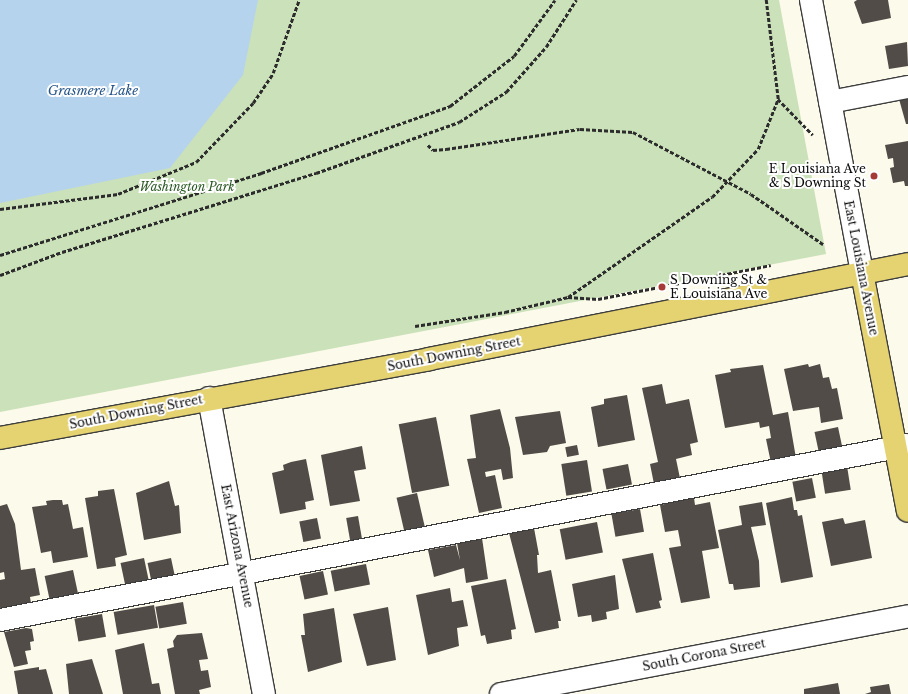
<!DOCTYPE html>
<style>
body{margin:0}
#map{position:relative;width:908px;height:694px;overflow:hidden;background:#fcfaea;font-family:"Libre Baskerville",serif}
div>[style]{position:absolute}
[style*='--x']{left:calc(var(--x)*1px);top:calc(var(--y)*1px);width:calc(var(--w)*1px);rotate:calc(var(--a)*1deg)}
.green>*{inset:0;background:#cae1b9}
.water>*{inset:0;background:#b6d3ed}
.building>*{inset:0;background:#514c48;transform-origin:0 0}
.path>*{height:2.5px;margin-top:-1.25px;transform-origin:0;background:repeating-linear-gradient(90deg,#2c2c2c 0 4px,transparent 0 6px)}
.roads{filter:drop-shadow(1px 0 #3d3d3d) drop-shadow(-1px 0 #3d3d3d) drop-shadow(0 1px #3d3d3d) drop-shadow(0 -1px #3d3d3d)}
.minor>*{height:22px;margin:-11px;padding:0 11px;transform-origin:11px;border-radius:11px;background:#fff}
.major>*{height:22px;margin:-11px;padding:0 11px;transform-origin:11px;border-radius:11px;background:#e5d371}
.dots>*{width:11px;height:11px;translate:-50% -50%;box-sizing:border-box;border:2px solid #fff;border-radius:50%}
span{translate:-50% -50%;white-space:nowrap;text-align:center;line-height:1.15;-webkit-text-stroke:4px #fff;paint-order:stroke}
.poi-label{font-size:12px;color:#0a0a0a}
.right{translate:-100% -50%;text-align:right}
.left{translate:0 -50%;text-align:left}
.park-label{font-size:12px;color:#2b5824;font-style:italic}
.street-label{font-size:12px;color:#0a0a0a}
.water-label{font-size:13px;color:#265589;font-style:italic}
</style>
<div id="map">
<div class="green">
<div style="clip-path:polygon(0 0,779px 0,826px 254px,0 412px)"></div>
</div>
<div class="water">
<div style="clip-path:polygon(0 0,258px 0,243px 75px,170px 168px,0 203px)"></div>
</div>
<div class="building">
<div style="clip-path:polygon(857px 0,888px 0,891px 18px,862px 24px,854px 2px)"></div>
<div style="clip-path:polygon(907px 42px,908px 66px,889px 69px,885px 46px)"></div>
<div style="clip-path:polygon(908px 97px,908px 124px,906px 124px,899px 99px)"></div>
<div style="clip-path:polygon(908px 141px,908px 186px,905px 186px,904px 181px,893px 183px,890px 168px,894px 167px,893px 158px,888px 159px,885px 145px)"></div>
<div style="clip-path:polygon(808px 364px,809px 367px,820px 364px,823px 378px,829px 377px,832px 389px,837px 388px,843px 419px,821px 423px,819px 407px,793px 411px,784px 369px)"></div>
<div style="clip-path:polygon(763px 365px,773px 415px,788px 412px,796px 458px,771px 463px,766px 439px,771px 438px,769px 426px,760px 428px,759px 422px,725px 428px,715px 375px,731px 372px,730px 369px)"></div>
<div style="clip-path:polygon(662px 384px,666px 404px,689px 399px,698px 442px,690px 444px,692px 455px,676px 459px,681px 483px,655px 489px,650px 464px,658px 462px,642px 388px)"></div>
<div style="clip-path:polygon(627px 395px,635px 440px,598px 447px,591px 407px,604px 404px,604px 399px)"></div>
<div style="clip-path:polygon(500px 409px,510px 448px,513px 478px,503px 480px,501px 469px,485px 472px,486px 477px,495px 475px,502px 508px,479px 513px,467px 459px,476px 458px,470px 415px)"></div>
<div style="clip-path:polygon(560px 411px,566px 443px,550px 446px,547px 452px,523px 455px,515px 417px)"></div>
<div style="left:436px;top:417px;width:70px;height:38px;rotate:79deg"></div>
<div style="left:838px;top:427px;width:24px;height:24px;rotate:78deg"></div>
<div style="left:577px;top:445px;width:10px;height:12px;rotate:79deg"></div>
<div style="clip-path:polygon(362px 446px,366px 469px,354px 471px,360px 501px,330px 506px,321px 455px)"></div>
<div style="clip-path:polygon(306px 459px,314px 500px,305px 502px,306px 509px,280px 514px,272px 473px,284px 470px,283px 465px,291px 462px)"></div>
<div style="left:587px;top:460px;width:32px;height:26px;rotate:81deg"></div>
<div style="left:628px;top:464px;width:21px;height:26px;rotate:79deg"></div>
<div style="left:847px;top:466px;width:24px;height:26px;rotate:81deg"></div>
<div style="left:812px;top:478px;width:20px;height:20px;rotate:79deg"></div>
<div style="clip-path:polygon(169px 481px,175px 506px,179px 505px,181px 533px,144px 540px,136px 493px)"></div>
<div style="clip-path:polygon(114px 489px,127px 555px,115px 558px,116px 566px,97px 569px,85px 498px,98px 496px,98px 491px)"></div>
<div style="left:417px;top:493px;width:36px;height:21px;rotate:77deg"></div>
<div style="clip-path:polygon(792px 497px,794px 510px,797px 510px,798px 516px,802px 515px,813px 577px,781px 583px,766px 503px)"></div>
<div style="clip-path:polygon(694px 498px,695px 505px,710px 502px,719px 548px,702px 551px,710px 598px,681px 603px,669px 548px,681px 546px,678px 530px,665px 532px,660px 505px)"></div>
<div style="clip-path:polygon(53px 500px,62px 500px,63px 505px,68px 504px,73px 529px,83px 527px,88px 557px,53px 563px,51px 551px,41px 553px,32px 507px,47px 505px,46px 501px)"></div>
<div style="clip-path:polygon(762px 502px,766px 525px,751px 527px,759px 561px,760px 587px,734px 590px,733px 584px,729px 584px,718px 530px,742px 525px,739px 506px)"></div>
<div style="clip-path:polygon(7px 504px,15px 524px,21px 570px,35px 568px,40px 595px,30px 597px,31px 603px,0 608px,0 580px,5px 579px,4px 572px,0 573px,0 506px)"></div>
<div style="left:640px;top:509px;width:23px;height:29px;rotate:80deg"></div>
<div style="left:358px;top:516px;width:23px;height:12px;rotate:80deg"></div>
<div style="left:317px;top:518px;width:21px;height:18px;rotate:79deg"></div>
<div style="clip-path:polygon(843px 518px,845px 524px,865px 520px,872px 558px,831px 566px,822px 522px)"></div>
<div style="left:597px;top:522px;width:31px;height:38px;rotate:79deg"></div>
<div style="clip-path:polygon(534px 528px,539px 555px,537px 555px,538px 573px,551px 570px,561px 621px,558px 621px,559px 628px,535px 633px,509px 533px)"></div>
<div style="clip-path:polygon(482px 538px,488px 579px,466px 583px,464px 568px,434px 577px,428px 550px,456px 545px,460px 560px,457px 543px)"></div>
<div style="clip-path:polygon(653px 553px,662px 600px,659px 601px,661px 608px,636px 613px,622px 559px)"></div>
<div style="left:144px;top:558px;width:25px;height:24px;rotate:78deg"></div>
<div style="left:171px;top:558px;width:24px;height:24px;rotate:78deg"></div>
<div style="left:366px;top:564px;width:21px;height:36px;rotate:79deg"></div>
<div style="left:73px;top:570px;width:29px;height:29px;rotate:78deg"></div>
<div style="left:323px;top:571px;width:24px;height:24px;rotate:78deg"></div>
<div style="clip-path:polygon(615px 575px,619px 609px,606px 612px,607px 619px,592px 622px,591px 615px,578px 617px,572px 584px)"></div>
<div style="clip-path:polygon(506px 579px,516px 629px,511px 630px,512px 639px,487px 644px,485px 635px,481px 636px,471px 586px)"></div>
<div style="clip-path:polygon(450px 588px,452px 602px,463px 600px,468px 626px,457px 628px,459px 646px,428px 655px,416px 595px)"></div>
<div style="left:183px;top:602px;width:22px;height:28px;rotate:80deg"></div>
<div style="left:154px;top:605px;width:23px;height:41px;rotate:80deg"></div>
<div style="clip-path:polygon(388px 607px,396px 660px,367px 666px,353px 614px)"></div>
<div style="clip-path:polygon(334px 608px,342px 662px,308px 672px,301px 635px,305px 635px,303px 614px)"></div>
<div style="left:102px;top:614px;width:23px;height:28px;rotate:80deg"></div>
<div style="clip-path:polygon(26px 628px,32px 629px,34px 641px,30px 642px,31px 650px,25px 651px,28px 664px,14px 667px,4px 632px)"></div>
<div style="clip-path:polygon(202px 633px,208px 659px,199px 660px,201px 671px,208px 670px,211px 687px,199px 690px,200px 694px,175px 694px,167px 649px,174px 647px,173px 641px,177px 635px)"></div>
<div style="clip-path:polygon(144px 643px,152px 684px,159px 683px,161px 694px,123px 694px,115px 650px)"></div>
<div style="clip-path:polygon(92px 659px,103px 694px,69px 694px,66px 664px)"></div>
<div style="clip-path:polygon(39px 667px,39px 670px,46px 669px,53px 694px,18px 694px,14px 671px)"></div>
<div style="clip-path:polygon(838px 683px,840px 694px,804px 694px,804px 689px)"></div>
<div style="clip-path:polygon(889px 684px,891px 694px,865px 694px,871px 692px,870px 687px)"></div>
</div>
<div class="path">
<div style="--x:778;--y:99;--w:50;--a:45.8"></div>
<div style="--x:428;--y:145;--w:7;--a:45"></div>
<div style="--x:433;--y:150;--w:13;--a:-4"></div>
<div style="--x:446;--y:149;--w:135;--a:-8.5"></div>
<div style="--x:580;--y:129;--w:53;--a:3.2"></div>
<div style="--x:633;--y:132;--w:133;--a:27.7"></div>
<div style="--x:751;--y:194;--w:88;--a:34.8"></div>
<div style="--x:0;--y:209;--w:119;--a:-7.2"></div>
<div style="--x:118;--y:194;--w:84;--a:-22.3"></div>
<div style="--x:196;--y:162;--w:82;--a:-46"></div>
<div style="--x:253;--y:103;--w:36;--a:-56"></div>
<div style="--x:273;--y:73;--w:77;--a:-70.4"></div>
<div style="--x:0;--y:255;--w:274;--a:-17.4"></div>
<div style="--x:261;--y:173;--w:201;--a:-19.5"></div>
<div style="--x:450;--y:106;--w:81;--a:-38"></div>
<div style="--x:514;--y:56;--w:69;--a:-53.8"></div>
<div style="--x:0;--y:275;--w:66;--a:-20.4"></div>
<div style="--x:62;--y:252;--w:266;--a:-17.3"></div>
<div style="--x:316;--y:173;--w:152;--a:-19.6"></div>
<div style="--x:459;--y:122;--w:56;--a:-32.6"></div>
<div style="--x:506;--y:92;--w:60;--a:-48.4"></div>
<div style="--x:546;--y:47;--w:56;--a:-57.4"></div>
<div style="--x:568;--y:297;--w:175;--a:-34.8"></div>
<div style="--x:712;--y:197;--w:66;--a:-46.2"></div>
<div style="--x:758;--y:149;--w:54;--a:-68.2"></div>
<div style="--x:778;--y:99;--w:100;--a:-96.9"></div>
<div style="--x:415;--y:326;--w:91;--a:-8.8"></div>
<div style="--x:505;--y:312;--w:65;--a:-13.4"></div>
<div style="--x:568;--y:297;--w:30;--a:4"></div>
<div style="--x:598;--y:299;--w:176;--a:-11.1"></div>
</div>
<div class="roads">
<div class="minor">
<div style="--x:811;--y:0;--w:278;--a:79.4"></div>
<div style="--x:830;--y:102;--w:79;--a:-10.9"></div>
<div style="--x:209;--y:398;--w:301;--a:79.5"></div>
<div style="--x:0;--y:620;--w:925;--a:-10.91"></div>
<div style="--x:501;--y:694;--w:414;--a:-10.8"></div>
</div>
<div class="major">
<div style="--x:862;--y:273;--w:242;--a:79.1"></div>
<div style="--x:0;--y:438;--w:436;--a:-10.4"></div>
<div style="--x:429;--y:359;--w:488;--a:-11.2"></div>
</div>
</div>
<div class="dots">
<div style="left:874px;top:176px;background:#a63a36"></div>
<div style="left:662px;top:287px;background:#a63a36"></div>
</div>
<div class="poi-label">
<span class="right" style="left:866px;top:176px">E Louisiana Ave<br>&amp; S Downing St</span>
<span class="left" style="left:670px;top:287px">S Downing St &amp;<br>E Louisiana Ave</span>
</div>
<div class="park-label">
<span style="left:187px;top:187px">Washington Park</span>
</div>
<div class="street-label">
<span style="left:861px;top:268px;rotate:79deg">East Louisiana Avenue</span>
<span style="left:454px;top:354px;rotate:-11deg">South Downing Street</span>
<span style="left:136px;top:412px;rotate:-11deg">South Downing Street</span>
<span style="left:237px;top:546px;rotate:79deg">East Arizona Avenue</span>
<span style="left:704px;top:655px;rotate:-11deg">South Corona Street</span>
</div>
<div class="water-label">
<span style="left:93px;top:91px">Grasmere Lake</span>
</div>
</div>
